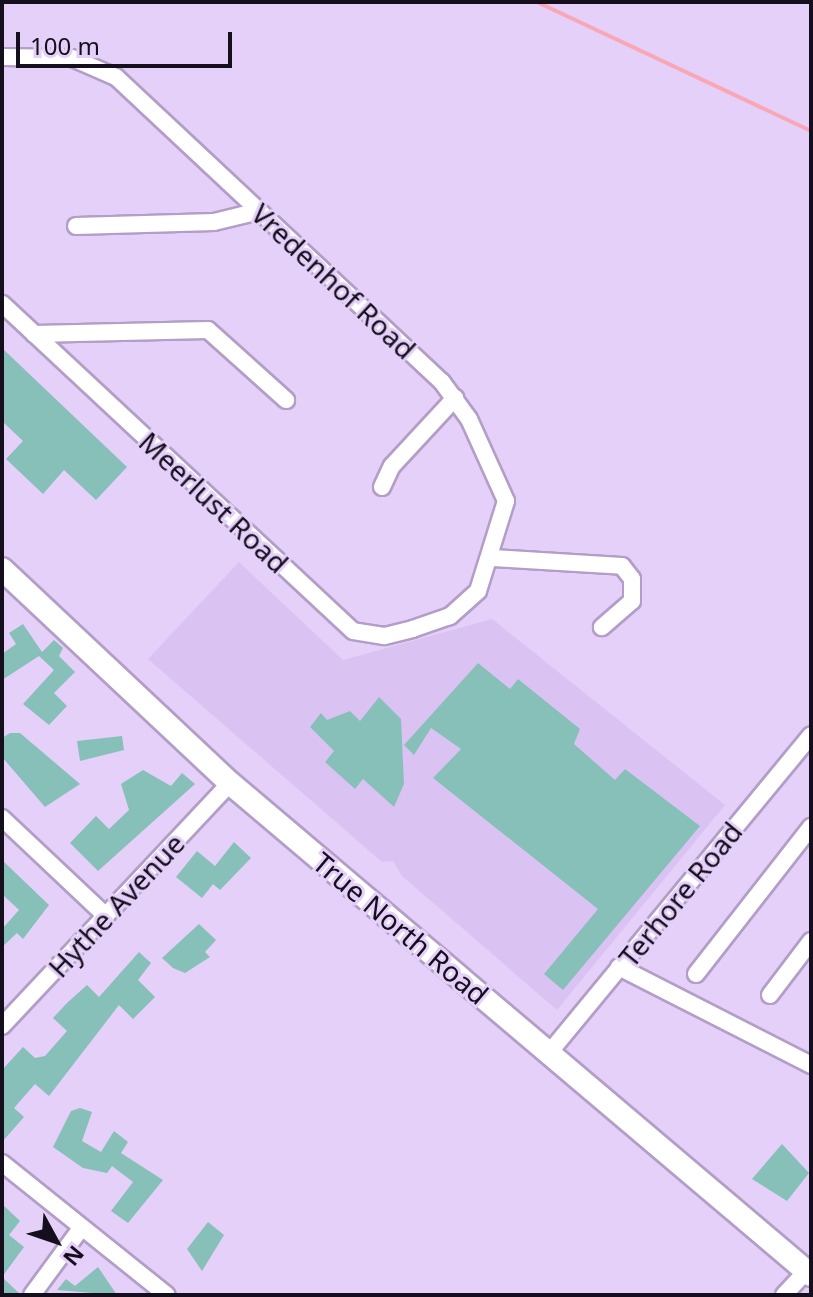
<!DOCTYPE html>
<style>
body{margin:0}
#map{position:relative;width:813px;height:1297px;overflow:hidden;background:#e4d0f9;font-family:"Noto Sans",sans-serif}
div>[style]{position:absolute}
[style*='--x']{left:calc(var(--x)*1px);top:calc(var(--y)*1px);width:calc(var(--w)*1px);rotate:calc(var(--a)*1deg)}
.built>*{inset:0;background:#dac3f3}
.stream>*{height:4px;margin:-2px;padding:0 2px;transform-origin:2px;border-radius:2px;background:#f9a7b7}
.building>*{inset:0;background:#87c0b9}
.roads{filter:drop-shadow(2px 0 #b29ec6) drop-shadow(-2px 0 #b29ec6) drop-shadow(0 2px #b29ec6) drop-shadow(0 -2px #b29ec6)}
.street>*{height:16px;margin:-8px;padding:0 8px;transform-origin:8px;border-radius:8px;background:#fff}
.secondary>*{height:22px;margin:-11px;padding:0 11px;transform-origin:11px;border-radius:11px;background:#fff}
span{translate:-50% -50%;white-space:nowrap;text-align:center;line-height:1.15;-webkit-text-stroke:6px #e4d0f9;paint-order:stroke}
.street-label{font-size:28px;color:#150e1c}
.frame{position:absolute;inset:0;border:4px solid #150e1c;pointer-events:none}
.north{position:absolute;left:16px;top:1201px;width:80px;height:80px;-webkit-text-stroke:6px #e4d0f9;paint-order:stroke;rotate:130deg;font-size:22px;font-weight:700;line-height:32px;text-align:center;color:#150e1c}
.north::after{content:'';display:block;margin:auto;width:28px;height:36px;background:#150e1c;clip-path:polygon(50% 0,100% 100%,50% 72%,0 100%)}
.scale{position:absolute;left:16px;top:32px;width:216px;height:36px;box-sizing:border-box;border:4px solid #150e1c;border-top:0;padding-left:10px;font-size:24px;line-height:28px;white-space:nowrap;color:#150e1c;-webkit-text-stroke:6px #e4d0f9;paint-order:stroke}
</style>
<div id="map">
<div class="built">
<div style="clip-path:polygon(239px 562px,343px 660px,492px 619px,725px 805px,557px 1010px,402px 876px,393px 861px,382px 862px,148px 659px)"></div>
</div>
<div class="stream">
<div style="--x:537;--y:2;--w:303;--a:25.2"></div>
</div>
<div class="building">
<div style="clip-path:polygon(2px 348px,127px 467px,96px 500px,64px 470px,43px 494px,6px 459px,23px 441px,2px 421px)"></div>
<div style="clip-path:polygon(23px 624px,42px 652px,54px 640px,63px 648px,59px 656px,75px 672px,54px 693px,67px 706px,49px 725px,23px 704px,54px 670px,39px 656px,2px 680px,2px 654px,16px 644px,9px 633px)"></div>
<div style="clip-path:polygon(478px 663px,510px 689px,518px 679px,580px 729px,574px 744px,615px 780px,625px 769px,700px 826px,563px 990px,544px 974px,598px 909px,433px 778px,461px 749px,431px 728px,414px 755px,404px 745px)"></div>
<div style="clip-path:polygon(379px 697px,401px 719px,404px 784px,394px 807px,363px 779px,355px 789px,325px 762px,334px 751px,310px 727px,321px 713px,327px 720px,350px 711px,360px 721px)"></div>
<div style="clip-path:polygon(10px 733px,20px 733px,80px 784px,45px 807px,2px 757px,2px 738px)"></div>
<div style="clip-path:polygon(122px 736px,124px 750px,80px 761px,77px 741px)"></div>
<div style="clip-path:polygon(143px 770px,171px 786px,182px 773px,195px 784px,98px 871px,70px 843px,96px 816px,109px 829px,129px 810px,121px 784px)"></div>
<div style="clip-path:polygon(234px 842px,251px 858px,220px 890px,213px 884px,202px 898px,176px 877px,197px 851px,215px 866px)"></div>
<div style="clip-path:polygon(2px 860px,49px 905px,23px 939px,17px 933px,2px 947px,2px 929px,19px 910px,2px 894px)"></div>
<div style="clip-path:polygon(199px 924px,216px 940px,205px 952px,210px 957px,185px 973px,173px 968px,162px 958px)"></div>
<div style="clip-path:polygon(139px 952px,151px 963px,138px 980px,155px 997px,133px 1019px,119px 1005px,49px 1096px,35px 1084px,14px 1108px,24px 1117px,2px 1142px,2px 1070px,23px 1047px,35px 1058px,45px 1056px,67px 1031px,53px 1018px,67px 1003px,87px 985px,99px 997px)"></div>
<div style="clip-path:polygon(80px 1108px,92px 1112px,82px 1141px,101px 1152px,114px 1131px,128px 1142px,121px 1153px,163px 1180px,128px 1223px,111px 1211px,133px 1182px,112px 1166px,107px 1173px,83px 1168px,53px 1147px,71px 1111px)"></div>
<div style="clip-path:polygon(782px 1144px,809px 1173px,787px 1201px,752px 1179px)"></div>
<div style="clip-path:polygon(2px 1204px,20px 1221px,9px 1235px,24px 1247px,2px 1277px,21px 1295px,2px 1295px)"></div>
<div style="clip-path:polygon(208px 1222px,224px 1235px,202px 1271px,187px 1249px)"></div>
<div style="clip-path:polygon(98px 1267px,117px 1295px,57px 1290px,66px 1279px,75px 1286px)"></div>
</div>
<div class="roads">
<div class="street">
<div style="--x:2;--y:57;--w:70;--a:0.8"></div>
<div style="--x:72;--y:58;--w:48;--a:23.4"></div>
<div style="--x:116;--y:77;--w:446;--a:43.1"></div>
<div style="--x:442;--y:382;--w:46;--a:53.9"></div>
<div style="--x:469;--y:419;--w:90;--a:65.7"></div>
<div style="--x:506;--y:501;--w:94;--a:107.3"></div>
<div style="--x:478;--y:591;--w:38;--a:138"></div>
<div style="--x:450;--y:616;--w:39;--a:161"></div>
<div style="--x:413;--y:629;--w:30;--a:166"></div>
<div style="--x:384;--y:636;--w:31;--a:-171"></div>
<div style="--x:353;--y:631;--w:480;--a:-137"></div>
<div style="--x:76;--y:226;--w:138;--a:-1.7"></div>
<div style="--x:214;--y:222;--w:46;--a:-13.7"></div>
<div style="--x:34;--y:334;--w:174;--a:-1.3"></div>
<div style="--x:208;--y:330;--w:105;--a:41.9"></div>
<div style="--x:382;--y:487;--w:23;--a:-65"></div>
<div style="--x:392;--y:466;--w:93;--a:-47.2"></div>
<div style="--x:493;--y:558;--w:129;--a:3.5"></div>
<div style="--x:622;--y:566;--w:16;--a:52"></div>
<div style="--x:632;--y:579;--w:22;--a:90"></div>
<div style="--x:632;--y:601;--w:40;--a:139"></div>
<div style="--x:2;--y:818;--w:143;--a:43.3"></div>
<div style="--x:619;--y:967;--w:216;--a:27"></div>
<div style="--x:696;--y:974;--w:187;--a:-52"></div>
<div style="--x:770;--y:995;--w:68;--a:-52.8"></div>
<div style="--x:2;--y:1026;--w:333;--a:-46.8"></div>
<div style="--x:549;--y:1053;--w:412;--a:-50.5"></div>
<div style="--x:2;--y:1163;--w:211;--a:38.7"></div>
<div style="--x:32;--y:1295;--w:84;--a:-53.7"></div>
<div style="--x:784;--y:1295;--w:33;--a:-47"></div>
</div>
<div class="secondary">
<div style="--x:2;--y:569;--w:313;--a:43.2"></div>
<div style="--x:230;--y:783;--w:761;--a:40.26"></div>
</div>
</div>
<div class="street-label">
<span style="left:334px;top:281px;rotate:43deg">Vredenhof Road</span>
<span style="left:214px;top:502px;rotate:43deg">Meerlust Road</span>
<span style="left:680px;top:894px;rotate:-51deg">Terhore Road</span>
<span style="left:116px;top:905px;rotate:-47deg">Hythe Avenue</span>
<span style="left:401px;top:928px;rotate:40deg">True North Road</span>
</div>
<div class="frame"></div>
<div class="north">N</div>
<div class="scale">100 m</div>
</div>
